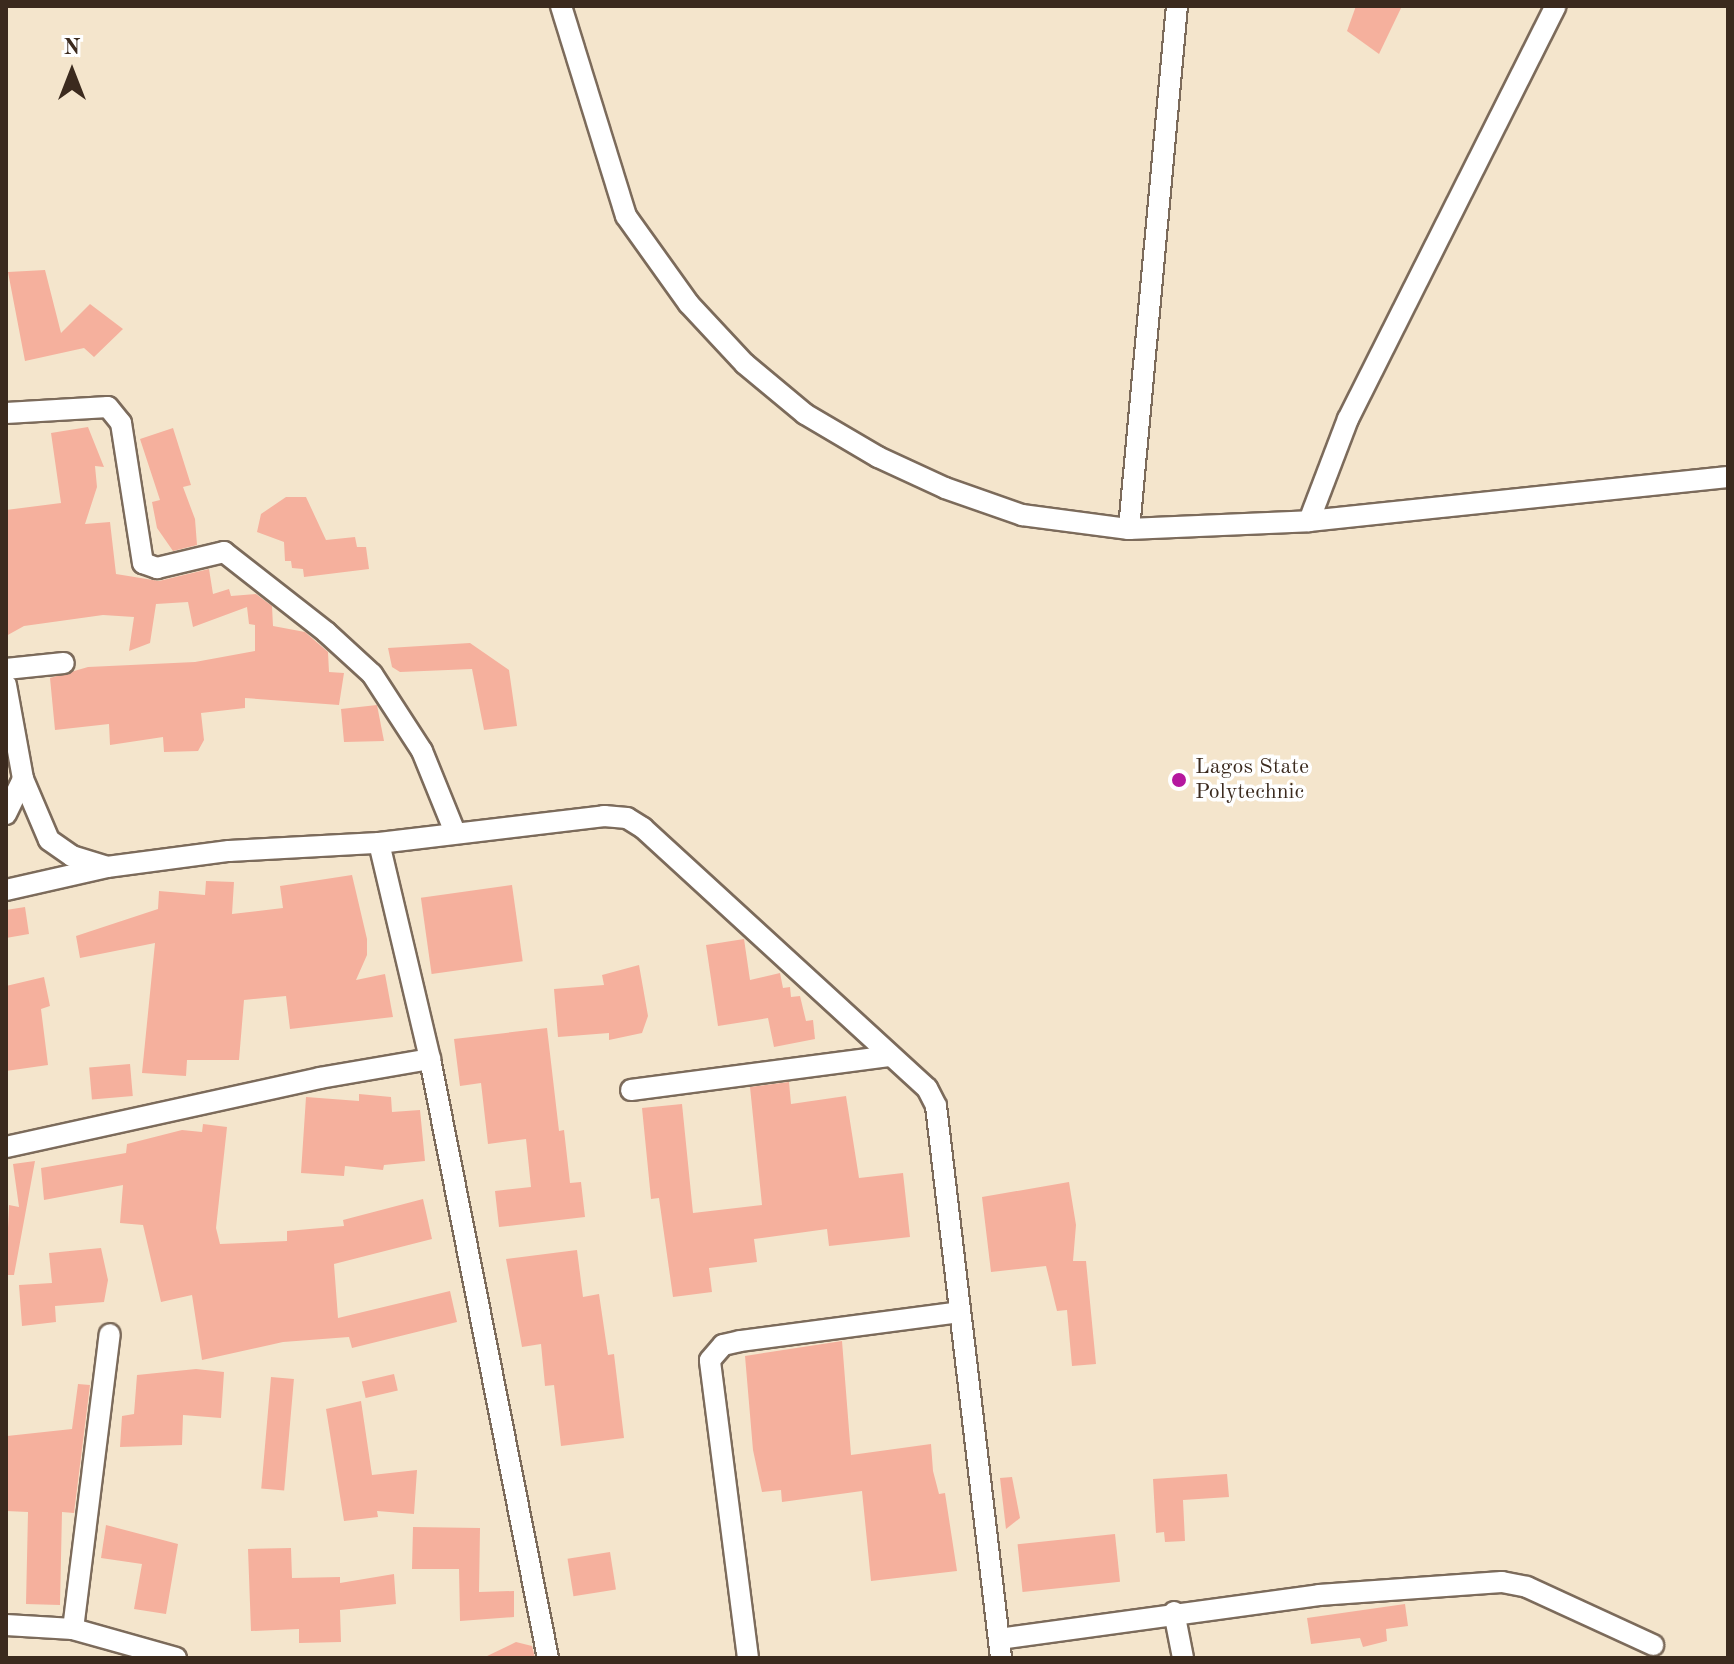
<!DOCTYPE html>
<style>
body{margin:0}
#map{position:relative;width:1734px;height:1664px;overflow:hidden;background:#f4e5cc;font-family:"Old Standard TT",serif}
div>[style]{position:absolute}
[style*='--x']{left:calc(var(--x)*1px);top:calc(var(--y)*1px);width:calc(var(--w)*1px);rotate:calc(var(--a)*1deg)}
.building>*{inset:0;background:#f5b09d;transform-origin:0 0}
.roads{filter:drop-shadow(2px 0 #7c6b5b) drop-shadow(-2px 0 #7c6b5b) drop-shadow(0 2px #7c6b5b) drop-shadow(0 -2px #7c6b5b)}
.minor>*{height:20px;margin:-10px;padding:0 10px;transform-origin:10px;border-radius:10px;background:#fff}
.dots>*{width:22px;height:22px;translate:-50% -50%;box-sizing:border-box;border:4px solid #fff;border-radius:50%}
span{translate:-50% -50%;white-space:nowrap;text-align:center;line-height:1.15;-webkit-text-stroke:7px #fff;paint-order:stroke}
.poi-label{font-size:22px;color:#3b2a1e}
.left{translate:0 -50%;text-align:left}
.frame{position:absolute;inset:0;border:8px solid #3b2a1e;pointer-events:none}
.north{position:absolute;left:32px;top:32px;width:80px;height:80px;-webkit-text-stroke:6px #fff;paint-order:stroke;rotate:0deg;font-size:22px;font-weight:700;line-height:32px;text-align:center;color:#3b2a1e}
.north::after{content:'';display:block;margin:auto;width:28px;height:36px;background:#3b2a1e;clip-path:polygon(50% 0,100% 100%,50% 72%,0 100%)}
</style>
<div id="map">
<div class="building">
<div style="clip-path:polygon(1356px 6px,1402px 6px,1379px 54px,1347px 31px)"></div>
<div style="clip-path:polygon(45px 270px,61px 333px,90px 304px,123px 329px,94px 357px,84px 348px,25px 361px,8px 272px)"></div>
<div style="clip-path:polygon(88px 427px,104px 467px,95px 466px,97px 487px,85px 524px,110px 522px,116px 574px,159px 581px,209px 569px,213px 594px,229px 589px,231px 596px,256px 594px,272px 606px,273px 626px,305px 632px,328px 652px,329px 672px,344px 673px,339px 705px,245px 698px,245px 708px,201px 713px,204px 740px,198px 751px,164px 752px,163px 737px,110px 745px,109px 724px,55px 730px,50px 678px,88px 667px,195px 662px,255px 651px,255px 625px,249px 624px,247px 607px,193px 627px,188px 602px,156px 604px,150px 643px,129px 651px,134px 617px,103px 615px,24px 626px,6px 636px,6px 510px,61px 503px,51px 433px)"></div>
<div style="clip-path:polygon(173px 428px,191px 485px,183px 487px,195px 519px,197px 545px,173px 551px,157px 528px,152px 502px,160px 500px,140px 439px)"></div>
<div style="clip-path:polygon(286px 497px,306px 497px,326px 540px,355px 537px,357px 547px,366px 547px,369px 569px,304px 577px,303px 569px,292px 568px,291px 561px,285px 561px,284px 542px,257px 532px,261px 514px)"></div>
<div style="clip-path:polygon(470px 643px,509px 670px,517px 726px,484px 730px,472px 669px,400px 672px,392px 667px,388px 648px)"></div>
<div style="clip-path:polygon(377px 705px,384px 741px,344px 742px,341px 709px)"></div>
<div style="clip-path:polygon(352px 875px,367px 939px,367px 955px,356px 980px,385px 974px,393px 1017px,290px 1029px,286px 996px,244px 1000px,239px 1060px,187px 1060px,186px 1076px,142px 1073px,155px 943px,80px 958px,76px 936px,158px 909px,159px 891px,205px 895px,206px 881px,234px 882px,232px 914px,283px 908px,280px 886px)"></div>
<div style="left:512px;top:885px;width:77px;height:92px;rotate:82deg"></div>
<div style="clip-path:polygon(25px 907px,29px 934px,6px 938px,6px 910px)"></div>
<div style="clip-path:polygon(744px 939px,750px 980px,780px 973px,783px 988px,790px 987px,791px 997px,800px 996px,806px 1021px,813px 1020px,815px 1039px,774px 1047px,768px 1018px,718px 1026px,706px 945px)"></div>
<div style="clip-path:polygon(639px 965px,648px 1016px,642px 1033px,609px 1040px,609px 1033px,558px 1037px,554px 989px,604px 985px,602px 975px)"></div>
<div style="clip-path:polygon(44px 977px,50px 1006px,41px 1009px,48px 1065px,6px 1071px,6px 986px)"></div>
<div style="clip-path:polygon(547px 1028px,559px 1131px,564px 1130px,570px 1183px,581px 1182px,585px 1217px,499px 1227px,495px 1191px,531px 1187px,526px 1139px,488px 1144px,481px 1083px,460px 1086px,454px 1039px)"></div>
<div style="left:130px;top:1064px;width:32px;height:41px;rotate:85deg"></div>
<div style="clip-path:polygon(789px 1082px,791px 1104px,846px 1096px,859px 1178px,903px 1173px,910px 1237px,829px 1246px,827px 1229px,754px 1239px,757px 1262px,709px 1268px,712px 1292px,673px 1297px,659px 1198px,651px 1199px,642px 1108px,682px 1104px,693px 1213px,762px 1205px,750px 1087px)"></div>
<div style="clip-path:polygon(359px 1094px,391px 1097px,392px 1112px,420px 1110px,425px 1161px,384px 1165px,383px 1170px,345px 1166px,344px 1176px,301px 1173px,306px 1097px,359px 1101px)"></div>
<div style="clip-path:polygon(203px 1124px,227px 1127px,216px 1228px,220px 1244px,287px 1241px,287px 1231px,344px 1226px,343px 1220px,423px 1199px,432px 1239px,334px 1264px,338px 1318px,450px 1291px,457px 1322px,352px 1348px,349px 1337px,283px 1342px,202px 1360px,192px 1295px,161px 1302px,143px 1225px,120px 1223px,123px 1185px,44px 1200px,41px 1168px,126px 1153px,127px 1144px,182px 1130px,202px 1132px)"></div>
<div style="clip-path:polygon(35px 1161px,14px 1275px,6px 1275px,9px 1205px,19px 1207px,13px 1164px)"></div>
<div style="clip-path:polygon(1069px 1182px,1076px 1225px,1073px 1261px,1086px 1261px,1096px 1364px,1072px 1366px,1067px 1310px,1057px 1311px,1046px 1266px,991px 1272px,982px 1197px)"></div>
<div style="clip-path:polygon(101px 1248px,108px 1280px,104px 1302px,55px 1306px,56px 1322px,22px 1326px,19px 1285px,52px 1283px,49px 1253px)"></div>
<div style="clip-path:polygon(577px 1250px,583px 1297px,599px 1294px,608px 1355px,614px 1354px,624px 1438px,561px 1446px,554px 1385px,545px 1386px,541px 1344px,522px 1347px,506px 1259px)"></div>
<div style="clip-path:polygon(842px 1341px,851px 1455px,931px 1444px,933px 1471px,939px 1494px,945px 1493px,957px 1571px,871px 1581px,862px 1491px,782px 1502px,781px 1490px,762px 1492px,753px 1450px,745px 1356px)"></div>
<div style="clip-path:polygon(196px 1369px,224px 1372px,221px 1418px,183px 1415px,182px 1445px,120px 1447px,122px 1416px,134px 1414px,137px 1375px)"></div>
<div style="left:394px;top:1374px;width:17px;height:33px;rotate:77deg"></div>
<div style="left:271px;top:1377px;width:23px;height:112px;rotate:5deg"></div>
<div style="clip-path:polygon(78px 1384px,90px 1385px,74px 1513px,62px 1512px,60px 1605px,26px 1604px,28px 1512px,6px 1511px,7px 1436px,72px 1429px)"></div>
<div style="clip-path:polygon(361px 1401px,372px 1475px,417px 1470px,414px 1514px,377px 1511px,378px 1517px,344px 1521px,326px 1409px)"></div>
<div style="clip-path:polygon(1227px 1474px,1229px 1497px,1183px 1500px,1185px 1541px,1165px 1542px,1164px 1532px,1156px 1533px,1153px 1479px)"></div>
<div style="clip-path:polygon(1012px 1477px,1020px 1518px,1006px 1529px,1000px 1478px)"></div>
<div style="clip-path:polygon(106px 1525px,178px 1544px,166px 1614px,134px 1609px,142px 1564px,101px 1558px)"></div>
<div style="clip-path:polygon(413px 1527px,480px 1528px,479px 1592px,514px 1591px,514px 1617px,460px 1621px,459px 1569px,412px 1569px)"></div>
<div style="left:1115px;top:1534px;width:48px;height:98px;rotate:84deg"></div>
<div style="clip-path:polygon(291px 1548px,292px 1578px,340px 1577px,340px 1583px,394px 1574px,396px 1604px,340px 1610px,341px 1642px,299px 1643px,299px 1629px,251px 1631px,248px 1549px)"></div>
<div style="left:610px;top:1552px;width:38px;height:43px;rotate:81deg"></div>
<div style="clip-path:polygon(1405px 1604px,1408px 1626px,1386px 1629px,1387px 1641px,1363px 1647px,1360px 1638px,1311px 1644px,1307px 1618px)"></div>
<div style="clip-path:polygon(516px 1642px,532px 1646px,535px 1658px,483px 1658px)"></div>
</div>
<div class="roads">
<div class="minor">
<div style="--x:561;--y:6;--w:220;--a:72.8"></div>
<div style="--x:626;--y:216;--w:108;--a:54.4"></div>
<div style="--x:689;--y:304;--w:82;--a:47"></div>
<div style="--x:745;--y:364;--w:78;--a:39.8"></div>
<div style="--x:805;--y:414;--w:85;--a:30.5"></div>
<div style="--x:878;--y:457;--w:74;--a:24.8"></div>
<div style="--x:945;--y:488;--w:82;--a:19.3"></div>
<div style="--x:1022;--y:515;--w:108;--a:7.5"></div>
<div style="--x:1129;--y:529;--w:180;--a:-2.5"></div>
<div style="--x:1309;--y:521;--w:421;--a:-6"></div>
<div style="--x:6;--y:413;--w:102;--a:-3.4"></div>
<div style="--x:108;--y:407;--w:21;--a:51"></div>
<div style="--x:121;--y:423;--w:142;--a:81.1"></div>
<div style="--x:143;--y:563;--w:15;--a:20"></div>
<div style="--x:157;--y:568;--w:69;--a:-13.4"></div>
<div style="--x:224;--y:552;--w:130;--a:38.1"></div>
<div style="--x:326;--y:632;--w:62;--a:42.4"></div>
<div style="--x:372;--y:674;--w:92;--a:57"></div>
<div style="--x:422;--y:751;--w:85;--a:67.9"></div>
<div style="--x:1309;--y:521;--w:109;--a:-69.1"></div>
<div style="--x:1348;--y:419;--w:462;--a:-63.3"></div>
<div style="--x:1129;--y:529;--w:525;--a:-84.76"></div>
<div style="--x:6;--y:669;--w:58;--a:-5.9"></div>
<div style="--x:6;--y:685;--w:96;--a:79.7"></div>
<div style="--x:23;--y:779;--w:39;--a:116"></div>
<div style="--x:23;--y:779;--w:66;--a:66.9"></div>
<div style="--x:49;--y:840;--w:28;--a:35"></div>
<div style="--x:72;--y:856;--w:34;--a:17"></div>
<div style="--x:379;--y:843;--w:222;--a:76.7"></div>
<div style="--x:430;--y:1059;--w:611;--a:78.86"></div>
<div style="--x:6;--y:890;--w:104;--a:-12.8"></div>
<div style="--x:107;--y:867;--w:123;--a:-7.5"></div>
<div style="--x:229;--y:851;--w:150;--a:-3.1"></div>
<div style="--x:379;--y:843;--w:227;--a:-6.8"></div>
<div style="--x:604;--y:816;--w:23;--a:5"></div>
<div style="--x:627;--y:818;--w:19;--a:32"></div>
<div style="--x:643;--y:828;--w:385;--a:42.5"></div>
<div style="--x:927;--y:1088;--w:20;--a:63"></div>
<div style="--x:936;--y:1106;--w:556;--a:83.28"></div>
<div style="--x:631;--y:1090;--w:260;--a:-7.5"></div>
<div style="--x:6;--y:1147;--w:321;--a:-12.4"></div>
<div style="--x:320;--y:1078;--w:112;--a:-9.8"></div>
<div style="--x:1174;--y:1612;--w:47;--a:78.9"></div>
<div style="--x:6;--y:1625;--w:67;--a:3.4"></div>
<div style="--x:73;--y:1629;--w:107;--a:15.7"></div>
<div style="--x:73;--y:1629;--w:297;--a:-82.9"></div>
<div style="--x:999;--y:1639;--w:323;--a:-7.8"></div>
<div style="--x:1319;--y:1595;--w:183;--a:-4.1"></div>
<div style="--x:1502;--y:1582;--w:25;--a:11"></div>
<div style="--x:1527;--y:1587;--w:139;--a:24.7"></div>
<div style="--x:748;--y:1658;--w:300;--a:-97.3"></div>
<div style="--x:710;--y:1360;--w:20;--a:-49"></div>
<div style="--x:723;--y:1345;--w:17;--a:-13"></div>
<div style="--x:740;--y:1341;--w:221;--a:-7.5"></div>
</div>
</div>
<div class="dots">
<div style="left:1179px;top:780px;background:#b5179e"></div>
</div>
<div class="poi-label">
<span class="left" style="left:1195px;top:780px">Lagos State<br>Polytechnic</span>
</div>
<div class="frame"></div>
<div class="north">N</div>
</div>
